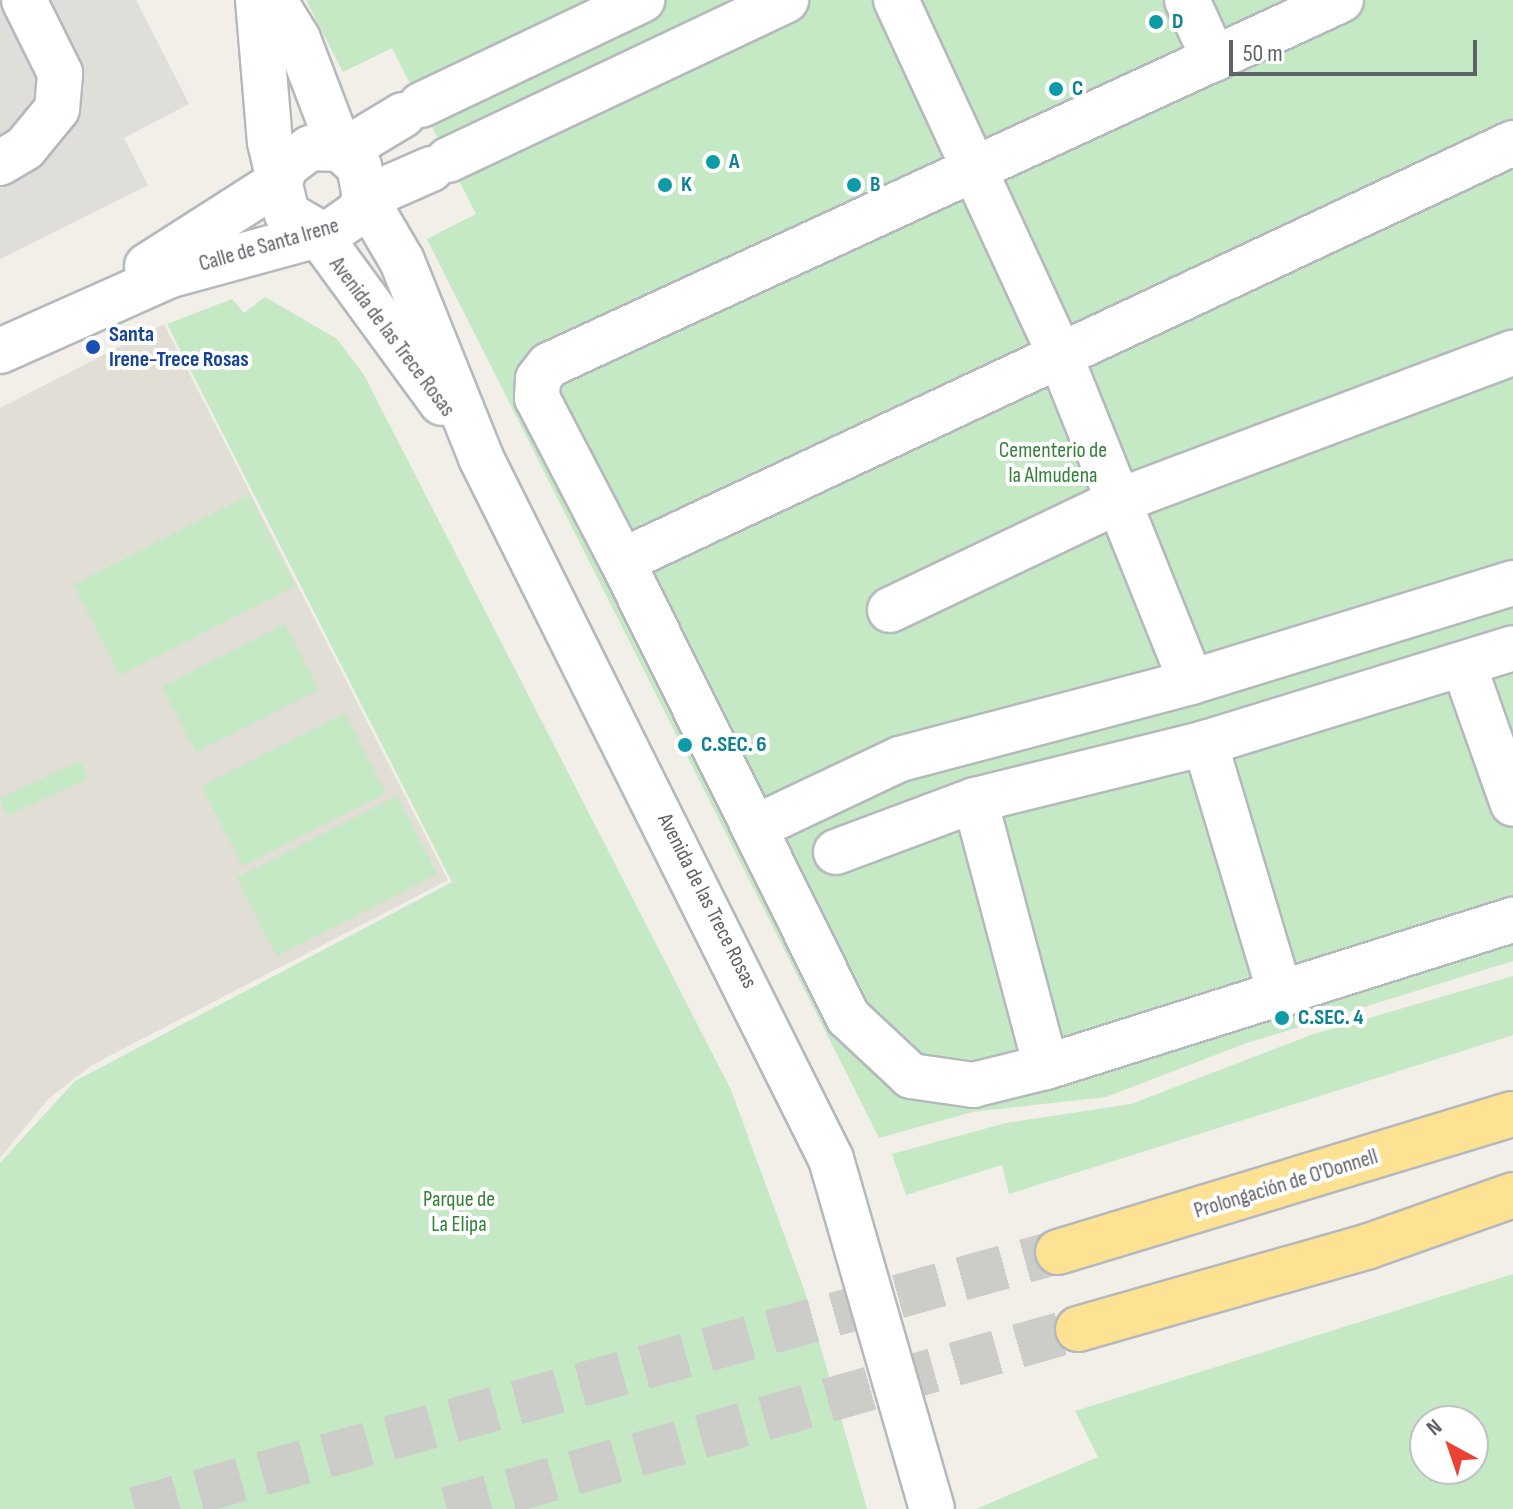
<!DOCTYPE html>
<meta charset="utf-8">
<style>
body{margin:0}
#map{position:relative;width:1513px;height:1509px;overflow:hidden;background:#f1efe8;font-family:"Sofia Sans Condensed",sans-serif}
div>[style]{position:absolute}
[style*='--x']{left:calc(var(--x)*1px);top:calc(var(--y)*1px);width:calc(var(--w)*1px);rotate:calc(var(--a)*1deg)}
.industrial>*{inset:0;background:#e0deda}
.education>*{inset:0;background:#e1ded6}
.green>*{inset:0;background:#c5e8c5;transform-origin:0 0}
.highway-tunnel>*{height:44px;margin-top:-22px;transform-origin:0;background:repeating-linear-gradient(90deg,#ccccc8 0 44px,transparent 0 66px)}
.roads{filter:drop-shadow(2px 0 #b5b8bc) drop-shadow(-2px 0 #b5b8bc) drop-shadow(0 2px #b5b8bc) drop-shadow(0 -2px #b5b8bc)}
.minor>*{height:44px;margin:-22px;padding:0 22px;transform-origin:22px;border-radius:22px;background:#fff}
.highway>*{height:44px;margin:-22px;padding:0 22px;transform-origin:22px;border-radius:22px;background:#fde293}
.dots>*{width:22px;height:22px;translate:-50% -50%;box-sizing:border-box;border:4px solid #fff;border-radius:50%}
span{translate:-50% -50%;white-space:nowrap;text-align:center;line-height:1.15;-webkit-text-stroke:8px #fff;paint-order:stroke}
.culture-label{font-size:22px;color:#0d838f;font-weight:700}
.left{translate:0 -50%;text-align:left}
.street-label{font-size:22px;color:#5f6368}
.transit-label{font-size:22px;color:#164399;font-weight:700}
.park-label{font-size:22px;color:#348238}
.north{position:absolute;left:1409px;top:1405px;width:80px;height:80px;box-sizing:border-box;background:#fff;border:2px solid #bfc1c3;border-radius:50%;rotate:320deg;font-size:22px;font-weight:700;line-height:32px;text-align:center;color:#5f6368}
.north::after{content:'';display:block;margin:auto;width:28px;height:36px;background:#ea4335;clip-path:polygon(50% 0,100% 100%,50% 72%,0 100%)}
.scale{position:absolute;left:1229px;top:40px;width:248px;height:36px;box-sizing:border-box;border:4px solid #5f6368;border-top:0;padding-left:10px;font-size:24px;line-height:28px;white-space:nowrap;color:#5f6368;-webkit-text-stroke:6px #fff;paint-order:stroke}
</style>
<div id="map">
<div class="industrial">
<div style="clip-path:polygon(0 0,136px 0,189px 104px,124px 138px,148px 185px,0 259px)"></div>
</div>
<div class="education">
<div style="clip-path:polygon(164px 324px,448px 880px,92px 1065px,48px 1099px,0 1158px,0 408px)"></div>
</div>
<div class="green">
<div style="clip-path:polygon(306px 0,1513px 0,1513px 961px,1244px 1044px,1106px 1097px,972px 1112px,879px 1138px,427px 239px,476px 214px,405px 74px,392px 48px,343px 72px)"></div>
<div style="clip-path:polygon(265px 297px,337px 339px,364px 375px,731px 1090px,804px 1289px,867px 1509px,0 1509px,0 1163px,75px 1081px,452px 882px,167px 324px,232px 299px,244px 313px)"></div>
<div style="left:249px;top:495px;width:102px;height:197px;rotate:63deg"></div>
<div style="left:285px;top:624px;width:74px;height:138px;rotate:63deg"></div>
<div style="left:345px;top:713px;width:90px;height:161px;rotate:63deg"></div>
<div style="left:80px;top:761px;width:19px;height:89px;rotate:65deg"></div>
<div style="left:397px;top:796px;width:88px;height:180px;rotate:63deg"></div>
<div style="clip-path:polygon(1513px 976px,1513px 1035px,1009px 1194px,1002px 1165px,906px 1195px,892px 1154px,1006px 1123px,1131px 1104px,1314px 1034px)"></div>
<div style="clip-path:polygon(evenodd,1513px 1274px,1513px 1509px,976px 1509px,1098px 1457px,1075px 1411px,1513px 1274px,1425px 1421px,1473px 1421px,1473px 1469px,1425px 1469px,1425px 1421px)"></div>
</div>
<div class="highway-tunnel">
<div style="--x:135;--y:1509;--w:958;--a:-15.56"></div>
<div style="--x:447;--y:1509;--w:656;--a:-15.92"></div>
</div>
<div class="roads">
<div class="minor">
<div style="--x:258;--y:0;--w:143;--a:85.2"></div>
<div style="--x:270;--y:142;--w:74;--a:76.7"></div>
<div style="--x:287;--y:214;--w:34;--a:30"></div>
<div style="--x:316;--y:231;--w:213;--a:53.8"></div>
<div style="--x:274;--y:0;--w:46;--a:58.4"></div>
<div style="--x:298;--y:39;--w:118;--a:69.1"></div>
<div style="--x:896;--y:0;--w:389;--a:65.2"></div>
<div style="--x:1059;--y:353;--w:354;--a:68.1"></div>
<div style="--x:1187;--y:0;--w:65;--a:65.4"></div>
<div style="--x:421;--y:105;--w:245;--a:-25.4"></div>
<div style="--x:1513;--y:143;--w:984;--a:154.87"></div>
<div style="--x:622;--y:561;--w:509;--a:63.64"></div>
<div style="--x:848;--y:1017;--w:86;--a:43.1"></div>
<div style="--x:911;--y:1076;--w:63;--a:8.3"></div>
<div style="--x:973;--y:1085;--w:75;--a:-13.9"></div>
<div style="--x:1046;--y:1067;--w:490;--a:-17.5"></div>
<div style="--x:343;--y:151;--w:70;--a:-31"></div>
<div style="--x:448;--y:160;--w:374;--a:-25.3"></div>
<div style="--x:0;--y:163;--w:29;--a:-31"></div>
<div style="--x:25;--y:148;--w:50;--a:-50.6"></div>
<div style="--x:57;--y:109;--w:36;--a:-85"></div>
<div style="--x:60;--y:73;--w:81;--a:-116.3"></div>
<div style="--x:280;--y:181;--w:16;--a:-68"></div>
<div style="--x:286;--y:166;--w:30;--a:-37"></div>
<div style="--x:310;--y:148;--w:30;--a:2"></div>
<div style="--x:340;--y:149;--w:25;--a:42"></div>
<div style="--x:359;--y:166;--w:33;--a:79"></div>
<div style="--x:365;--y:198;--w:73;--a:59.6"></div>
<div style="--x:402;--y:261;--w:212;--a:68.1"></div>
<div style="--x:481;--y:458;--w:784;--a:63.47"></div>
<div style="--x:831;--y:1159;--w:364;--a:73.9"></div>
<div style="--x:147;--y:266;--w:158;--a:-32.6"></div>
<div style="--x:0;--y:351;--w:187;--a:-24"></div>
<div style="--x:171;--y:275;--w:167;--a:-15.3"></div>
<div style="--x:332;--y:231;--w:32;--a:-35"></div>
<div style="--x:358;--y:213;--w:17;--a:-65"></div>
<div style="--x:365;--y:198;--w:72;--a:-23.7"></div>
<div style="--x:622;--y:561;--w:184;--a:-117.5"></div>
<div style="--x:537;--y:398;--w:19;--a:-87"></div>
<div style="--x:538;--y:379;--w:18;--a:-52"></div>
<div style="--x:549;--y:365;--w:872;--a:-24.74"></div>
<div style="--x:890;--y:610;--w:256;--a:-25.5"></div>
<div style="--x:1121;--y:500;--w:419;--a:-20.6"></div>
<div style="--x:1464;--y:666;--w:146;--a:70.5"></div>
<div style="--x:1205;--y:743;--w:264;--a:73.3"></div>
<div style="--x:975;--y:800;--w:276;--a:75.1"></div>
<div style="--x:756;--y:827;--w:159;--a:-25.3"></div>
<div style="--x:900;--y:759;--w:301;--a:-14.8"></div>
<div style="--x:1191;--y:682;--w:337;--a:-17.1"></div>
<div style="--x:836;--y:852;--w:148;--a:-20.5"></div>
<div style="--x:975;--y:800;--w:237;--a:-13.9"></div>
<div style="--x:1205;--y:743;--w:322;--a:-17.1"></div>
</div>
<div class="highway">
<div style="--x:1058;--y:1252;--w:475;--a:-16.9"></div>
<div style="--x:1078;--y:1329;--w:303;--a:-15.9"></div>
<div style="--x:1369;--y:1246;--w:153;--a:-19.5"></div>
</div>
</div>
<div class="dots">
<div style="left:1156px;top:22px;background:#0f9aa8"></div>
<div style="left:1056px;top:89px;background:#0f9aa8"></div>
<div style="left:713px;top:162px;background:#0f9aa8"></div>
<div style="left:665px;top:185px;background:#0f9aa8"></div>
<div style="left:854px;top:185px;background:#0f9aa8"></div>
<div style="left:93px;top:347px;background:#1a4fb4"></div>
<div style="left:685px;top:745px;background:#0f9aa8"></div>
<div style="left:1282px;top:1018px;background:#0f9aa8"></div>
</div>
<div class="culture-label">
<span class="left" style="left:1172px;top:22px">D</span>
<span class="left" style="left:1072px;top:89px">C</span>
<span class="left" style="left:729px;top:162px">A</span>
<span class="left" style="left:681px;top:185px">K</span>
<span class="left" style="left:870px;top:185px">B</span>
<span class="left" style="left:701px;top:745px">C.SEC. 6</span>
<span class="left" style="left:1298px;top:1018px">C.SEC. 4</span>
</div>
<div class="street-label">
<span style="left:269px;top:245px;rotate:-16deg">Calle de Santa Irene</span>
<span style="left:392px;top:337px;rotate:53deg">Avenida de las Trece Rosas</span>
<span style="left:707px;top:901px;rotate:63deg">Avenida de las Trece Rosas</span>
<span style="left:1286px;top:1184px;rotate:-17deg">Prolongación de O'Donnell</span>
</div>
<div class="transit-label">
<span class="left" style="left:109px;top:347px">Santa<br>Irene-Trece Rosas</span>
</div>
<div class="park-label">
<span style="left:1053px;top:463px">Cementerio de<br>la Almudena</span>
<span style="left:459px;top:1212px">Parque de<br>La Elipa</span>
</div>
<div class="north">N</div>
<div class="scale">50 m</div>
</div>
